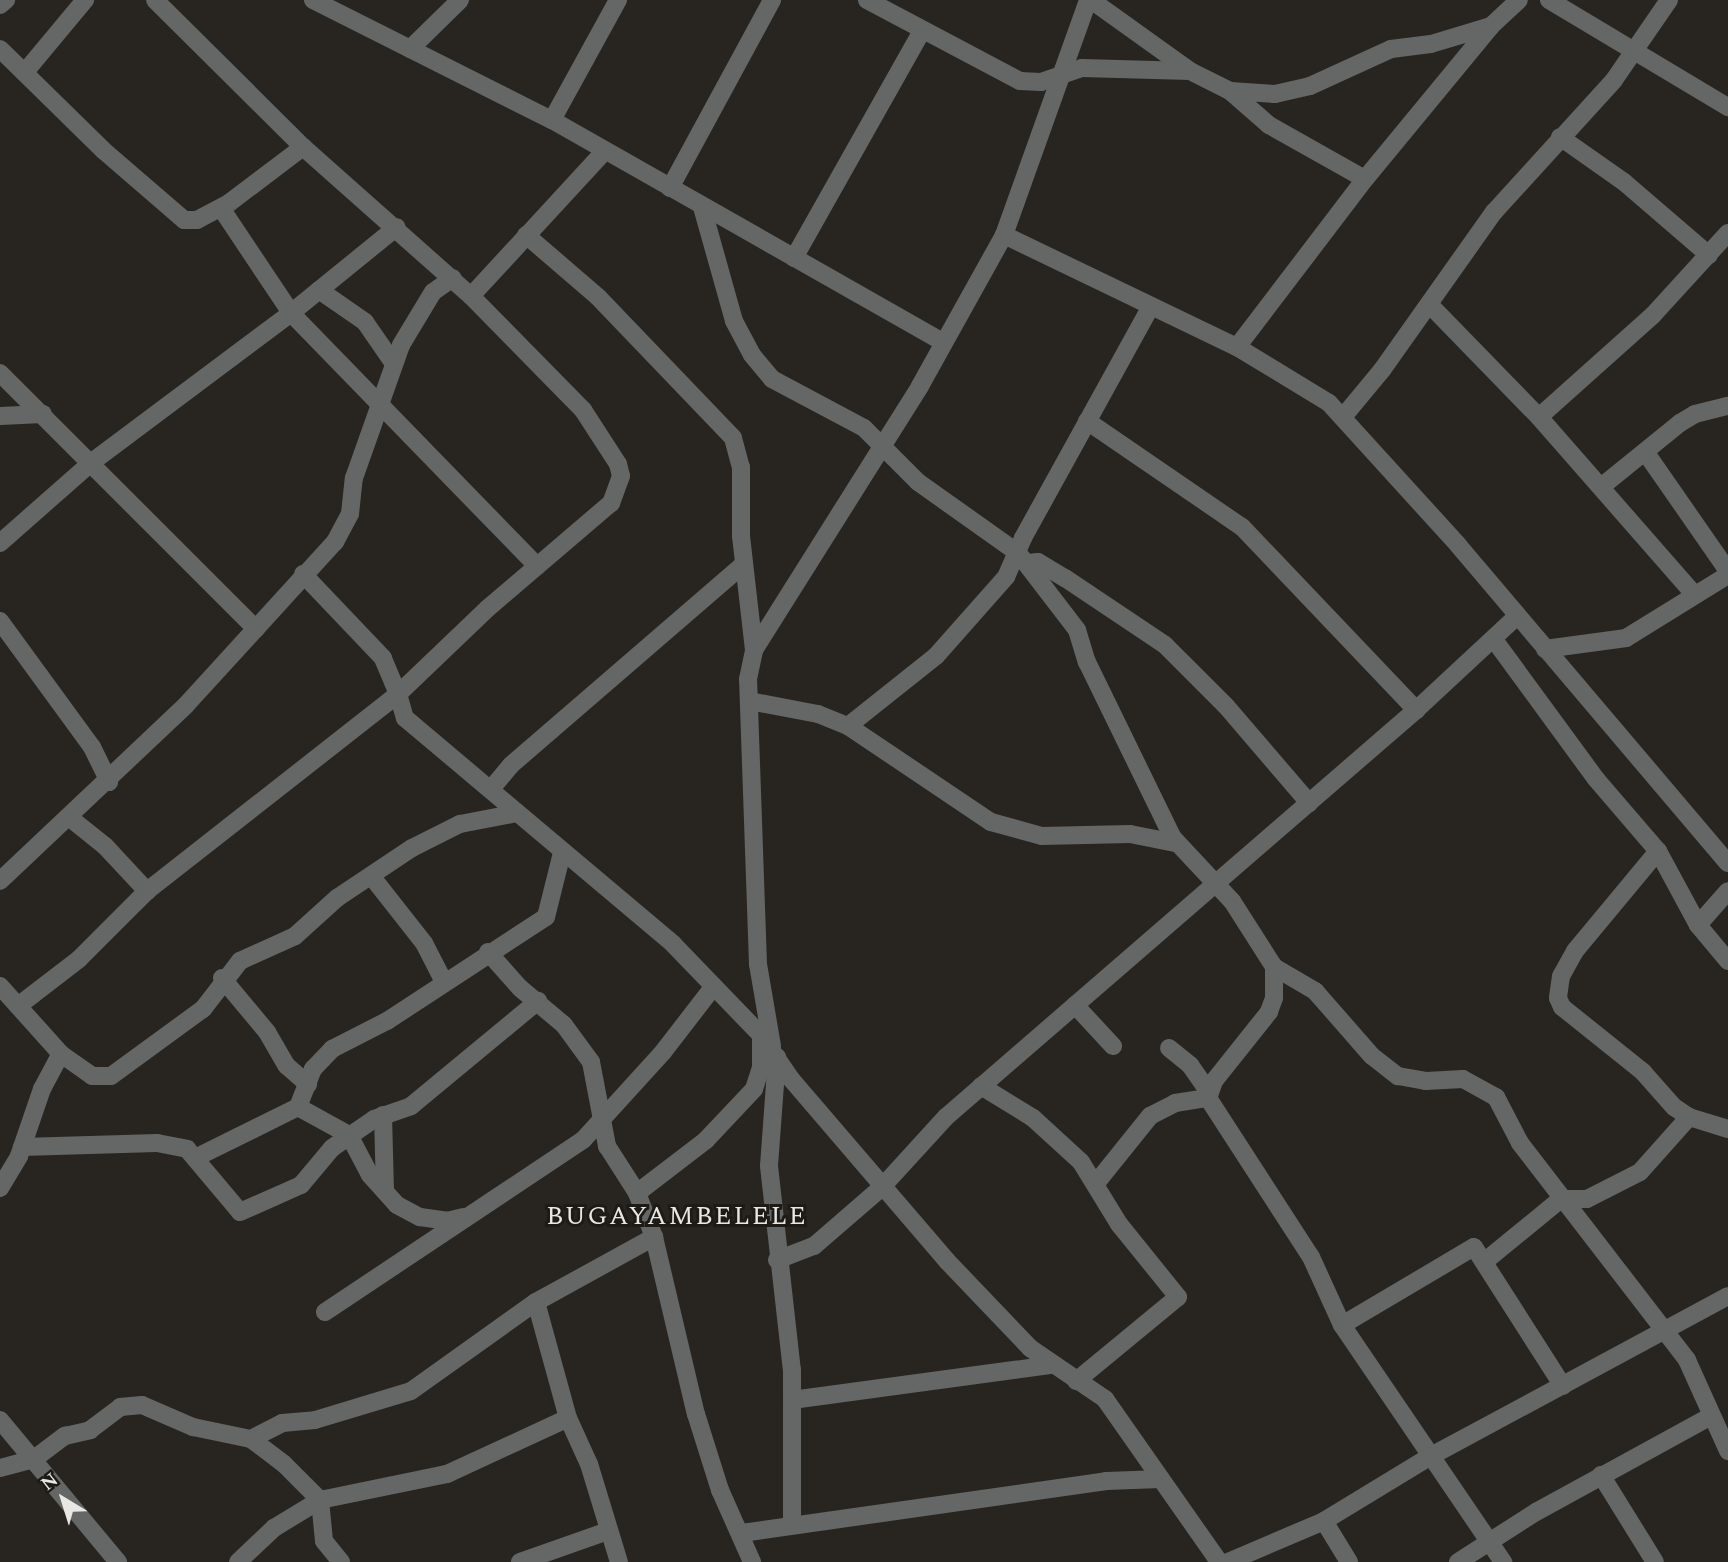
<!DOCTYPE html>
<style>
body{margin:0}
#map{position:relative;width:1728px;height:1562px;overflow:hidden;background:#282520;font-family:Spectral,serif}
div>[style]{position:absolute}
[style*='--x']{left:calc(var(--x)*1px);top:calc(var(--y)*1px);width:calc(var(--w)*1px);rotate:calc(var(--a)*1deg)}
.minor>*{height:18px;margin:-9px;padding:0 9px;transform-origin:9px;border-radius:9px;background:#646766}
span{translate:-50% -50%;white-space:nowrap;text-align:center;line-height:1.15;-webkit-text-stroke:6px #1e1b16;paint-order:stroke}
.quarter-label{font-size:26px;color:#e9e7e4;letter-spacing:2px}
.north{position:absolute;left:28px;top:1464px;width:70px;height:70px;-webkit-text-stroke:5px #1e1b16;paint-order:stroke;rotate:322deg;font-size:19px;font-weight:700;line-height:28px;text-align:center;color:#e9e7e4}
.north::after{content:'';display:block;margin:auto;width:24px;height:32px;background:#e9e7e4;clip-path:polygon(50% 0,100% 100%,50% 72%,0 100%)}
</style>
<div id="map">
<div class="minor">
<div style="--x:155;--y:0;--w:209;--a:44.8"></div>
<div style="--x:303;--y:147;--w:225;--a:41.6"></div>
<div style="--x:471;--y:296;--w:160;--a:45.5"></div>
<div style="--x:583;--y:410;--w:64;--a:57.1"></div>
<div style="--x:618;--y:464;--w:12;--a:76"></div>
<div style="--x:621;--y:476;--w:29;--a:110"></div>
<div style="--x:611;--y:503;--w:163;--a:139.5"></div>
<div style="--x:487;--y:609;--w:123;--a:136.3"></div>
<div style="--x:398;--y:694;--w:25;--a:74"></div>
<div style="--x:405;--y:718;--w:351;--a:40.1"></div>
<div style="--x:673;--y:944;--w:127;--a:46"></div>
<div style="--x:761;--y:1035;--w:53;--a:55.7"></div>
<div style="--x:791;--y:1079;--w:240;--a:49.4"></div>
<div style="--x:947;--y:1261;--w:120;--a:46.3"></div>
<div style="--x:1030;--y:1348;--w:91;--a:34.2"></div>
<div style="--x:1105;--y:1399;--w:199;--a:55"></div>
<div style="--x:313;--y:0;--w:267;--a:26.7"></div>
<div style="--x:552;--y:120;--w:449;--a:29.6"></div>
<div style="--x:867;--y:0;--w:173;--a:27.9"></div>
<div style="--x:1020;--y:81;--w:21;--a:3"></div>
<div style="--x:1041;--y:82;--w:43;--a:-18.9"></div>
<div style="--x:1082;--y:68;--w:108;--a:1.6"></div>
<div style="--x:1091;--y:0;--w:122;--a:35.6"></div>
<div style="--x:1190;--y:71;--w:45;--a:26.6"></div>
<div style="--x:1230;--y:91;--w:52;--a:41.1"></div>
<div style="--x:1269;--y:125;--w:110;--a:29.4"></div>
<div style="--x:1549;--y:0;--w:209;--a:30.9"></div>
<div style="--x:0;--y:5;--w:8;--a:-40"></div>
<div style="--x:0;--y:49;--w:144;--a:44.4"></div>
<div style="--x:103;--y:150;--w:107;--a:40.8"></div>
<div style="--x:184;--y:220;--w:13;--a:0"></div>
<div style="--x:197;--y:220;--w:36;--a:-28"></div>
<div style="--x:229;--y:203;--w:93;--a:-37.1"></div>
<div style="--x:410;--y:49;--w:70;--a:-44.4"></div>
<div style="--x:25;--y:72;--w:94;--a:-50.2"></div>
<div style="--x:1230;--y:91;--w:45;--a:3.8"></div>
<div style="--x:1275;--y:94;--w:36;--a:-13"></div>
<div style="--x:1310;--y:86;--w:89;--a:-24.6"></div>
<div style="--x:1391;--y:49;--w:40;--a:-7.1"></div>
<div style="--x:1431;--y:44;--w:63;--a:-16.7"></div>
<div style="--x:552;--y:120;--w:137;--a:-61.2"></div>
<div style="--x:1560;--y:137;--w:78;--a:35.1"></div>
<div style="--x:1624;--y:182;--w:112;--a:40.7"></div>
<div style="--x:670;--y:188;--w:214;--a:-61.5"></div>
<div style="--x:702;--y:207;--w:118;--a:74.3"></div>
<div style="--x:734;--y:321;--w:38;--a:62"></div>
<div style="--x:752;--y:355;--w:31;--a:50"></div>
<div style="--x:772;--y:379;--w:104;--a:28"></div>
<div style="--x:864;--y:428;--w:76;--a:45"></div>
<div style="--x:918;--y:482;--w:123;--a:35.4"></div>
<div style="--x:1018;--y:553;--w:97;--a:52.5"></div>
<div style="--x:1077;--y:630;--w:34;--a:73"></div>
<div style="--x:1087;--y:662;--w:196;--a:64"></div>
<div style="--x:1173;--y:838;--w:86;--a:46.9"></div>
<div style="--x:1232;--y:901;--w:78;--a:57.5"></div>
<div style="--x:1274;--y:967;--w:31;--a:90"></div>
<div style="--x:1274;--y:998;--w:15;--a:110"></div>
<div style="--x:1269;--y:1012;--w:88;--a:128.6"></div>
<div style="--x:1214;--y:1081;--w:18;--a:109"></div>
<div style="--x:1208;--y:1098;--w:189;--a:57.1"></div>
<div style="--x:1311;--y:1257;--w:75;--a:65.5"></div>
<div style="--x:1342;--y:1325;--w:287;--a:55.8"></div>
<div style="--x:221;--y:208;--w:126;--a:56.3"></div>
<div style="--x:291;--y:313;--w:353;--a:45.8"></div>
<div style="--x:526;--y:235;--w:95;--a:40.7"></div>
<div style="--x:598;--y:297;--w:195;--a:46.2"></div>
<div style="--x:733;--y:438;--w:30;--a:75"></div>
<div style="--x:741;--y:467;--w:69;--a:90"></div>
<div style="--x:741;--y:536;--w:115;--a:83.5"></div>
<div style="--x:1004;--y:235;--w:259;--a:25.7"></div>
<div style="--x:1237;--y:347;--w:108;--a:31.3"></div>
<div style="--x:1329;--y:403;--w:192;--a:47.7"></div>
<div style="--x:1458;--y:545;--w:417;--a:49.7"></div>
<div style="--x:794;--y:258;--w:261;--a:-60.6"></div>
<div style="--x:319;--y:290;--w:56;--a:34.8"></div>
<div style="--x:365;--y:322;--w:51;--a:55.4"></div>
<div style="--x:471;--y:296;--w:196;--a:-47.3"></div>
<div style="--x:1430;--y:305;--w:156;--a:45.8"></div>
<div style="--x:1539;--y:417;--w:235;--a:48.8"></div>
<div style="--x:1237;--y:347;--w:211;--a:-52.7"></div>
<div style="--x:1365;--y:179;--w:198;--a:-50.5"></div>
<div style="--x:1491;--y:26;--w:38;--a:-43"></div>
<div style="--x:0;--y:373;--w:362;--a:45"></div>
<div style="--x:0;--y:416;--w:43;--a:-2.7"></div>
<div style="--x:1343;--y:417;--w:61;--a:-50.3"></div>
<div style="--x:1382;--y:370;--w:194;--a:-54.7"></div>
<div style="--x:1494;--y:212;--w:178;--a:-47.7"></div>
<div style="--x:1614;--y:80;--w:97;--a:-55.5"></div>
<div style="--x:1539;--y:417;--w:153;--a:-41.8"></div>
<div style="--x:1653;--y:315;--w:111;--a:-47.6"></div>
<div style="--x:1087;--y:421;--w:188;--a:34.4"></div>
<div style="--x:1242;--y:527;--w:253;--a:46.4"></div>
<div style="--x:1646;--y:453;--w:144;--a:55.2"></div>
<div style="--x:1601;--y:487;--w:102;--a:-39"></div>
<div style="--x:1680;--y:423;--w:17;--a:-31"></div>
<div style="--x:1695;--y:414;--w:34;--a:-14"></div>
<div style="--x:0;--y:543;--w:123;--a:-41.4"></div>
<div style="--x:92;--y:462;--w:249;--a:-36.8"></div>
<div style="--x:291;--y:313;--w:136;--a:-39.1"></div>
<div style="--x:1028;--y:563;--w:10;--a:-6"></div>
<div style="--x:1038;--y:562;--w:31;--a:31"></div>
<div style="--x:1065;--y:578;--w:120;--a:33.8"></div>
<div style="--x:1165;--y:645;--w:86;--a:45"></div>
<div style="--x:1226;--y:706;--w:128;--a:49.4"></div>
<div style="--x:0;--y:621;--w:156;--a:53.9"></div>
<div style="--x:92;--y:747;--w:39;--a:64"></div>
<div style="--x:1495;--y:641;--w:171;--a:53.8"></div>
<div style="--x:1596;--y:779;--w:95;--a:49.3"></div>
<div style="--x:1658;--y:851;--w:84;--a:61.6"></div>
<div style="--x:1698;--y:925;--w:47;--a:50.2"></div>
<div style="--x:1545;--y:649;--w:82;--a:-7.7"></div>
<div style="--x:1626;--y:638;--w:120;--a:-31.7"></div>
<div style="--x:749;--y:701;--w:70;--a:10.7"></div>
<div style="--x:818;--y:714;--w:32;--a:22"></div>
<div style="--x:848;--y:726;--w:112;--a:-38.5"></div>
<div style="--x:936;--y:656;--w:106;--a:-48.5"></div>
<div style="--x:1006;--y:577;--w:43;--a:-66.4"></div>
<div style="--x:1023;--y:538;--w:265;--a:-61.1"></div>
<div style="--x:848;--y:726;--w:172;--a:33.9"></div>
<div style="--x:991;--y:822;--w:53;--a:15.4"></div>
<div style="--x:1042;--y:836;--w:88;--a:-1.3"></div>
<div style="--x:1130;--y:834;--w:47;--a:11.1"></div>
<div style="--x:491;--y:789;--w:31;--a:-50"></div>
<div style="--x:511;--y:765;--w:308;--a:-40.8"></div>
<div style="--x:70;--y:818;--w:45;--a:38.7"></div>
<div style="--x:105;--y:846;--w:62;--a:47"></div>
<div style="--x:1658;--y:851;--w:130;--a:129.7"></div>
<div style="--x:1575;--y:951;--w:29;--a:119"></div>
<div style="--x:1561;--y:976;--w:22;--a:98"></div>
<div style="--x:1558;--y:998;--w:10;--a:66"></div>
<div style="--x:1562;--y:1007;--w:104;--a:38.7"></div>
<div style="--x:1643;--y:1072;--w:47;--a:48.5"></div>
<div style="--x:1674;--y:1107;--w:18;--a:34"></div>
<div style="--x:1689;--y:1117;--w:41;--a:17.1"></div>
<div style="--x:372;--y:877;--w:84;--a:51.8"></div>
<div style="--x:424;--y:943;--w:44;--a:62.9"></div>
<div style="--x:0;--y:881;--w:256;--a:-43.4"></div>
<div style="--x:186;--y:705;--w:221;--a:-47.6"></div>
<div style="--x:335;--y:542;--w:32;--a:-62"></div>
<div style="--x:350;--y:514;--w:36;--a:-84"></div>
<div style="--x:354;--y:478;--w:141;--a:-70.5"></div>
<div style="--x:401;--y:345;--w:62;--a:-58.9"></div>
<div style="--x:433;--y:292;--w:24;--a:-35"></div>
<div style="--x:1698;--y:925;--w:45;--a:-48.6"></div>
<div style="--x:488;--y:952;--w:48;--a:48.4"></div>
<div style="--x:520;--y:988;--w:57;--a:40.1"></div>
<div style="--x:564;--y:1025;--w:46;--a:53.9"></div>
<div style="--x:591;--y:1062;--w:86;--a:79.2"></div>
<div style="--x:607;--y:1146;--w:56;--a:57.4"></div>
<div style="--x:637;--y:1193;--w:47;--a:68.9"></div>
<div style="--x:654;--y:1237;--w:182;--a:76.7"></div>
<div style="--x:696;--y:1414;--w:80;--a:72.5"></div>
<div style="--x:720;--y:1490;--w:79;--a:66"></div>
<div style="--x:1274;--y:967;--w:48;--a:30.3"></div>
<div style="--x:1315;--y:991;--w:86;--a:48.8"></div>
<div style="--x:1372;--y:1056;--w:33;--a:38"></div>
<div style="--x:1398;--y:1076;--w:28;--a:10"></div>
<div style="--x:1426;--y:1081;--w:37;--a:-3"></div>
<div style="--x:1463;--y:1079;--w:38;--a:29"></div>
<div style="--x:1496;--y:1097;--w:52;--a:62.4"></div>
<div style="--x:1520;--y:1143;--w:274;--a:52.4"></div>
<div style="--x:1687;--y:1360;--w:100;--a:65.7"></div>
<div style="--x:222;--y:978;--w:70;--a:50.2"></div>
<div style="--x:267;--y:1032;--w:39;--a:60"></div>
<div style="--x:287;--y:1066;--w:28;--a:41"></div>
<div style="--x:0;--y:986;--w:91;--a:48.1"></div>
<div style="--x:61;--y:1054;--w:38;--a:35"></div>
<div style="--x:92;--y:1076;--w:19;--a:0"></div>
<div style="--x:111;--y:1076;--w:114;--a:-36.1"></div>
<div style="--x:203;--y:1009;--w:61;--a:-52.4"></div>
<div style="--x:240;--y:961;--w:60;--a:-24.4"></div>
<div style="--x:295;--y:936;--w:57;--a:-42.1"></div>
<div style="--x:337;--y:898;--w:90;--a:-33.7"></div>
<div style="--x:412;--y:848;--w:54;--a:-26.6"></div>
<div style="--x:460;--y:824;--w:58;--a:-10.9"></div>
<div style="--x:1075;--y:1005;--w:56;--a:47.2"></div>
<div style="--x:18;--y:1006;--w:77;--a:-37.6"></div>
<div style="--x:79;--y:959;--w:96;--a:-45"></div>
<div style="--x:147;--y:891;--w:319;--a:-38.1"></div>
<div style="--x:398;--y:694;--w:39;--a:-113"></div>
<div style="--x:383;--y:658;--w:116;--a:-133.6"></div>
<div style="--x:772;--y:1046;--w:83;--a:-99.7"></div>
<div style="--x:758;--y:964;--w:285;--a:-92"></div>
<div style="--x:748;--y:679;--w:30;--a:-78"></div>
<div style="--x:754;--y:650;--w:312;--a:-57.8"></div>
<div style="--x:920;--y:386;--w:173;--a:-60.9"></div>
<div style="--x:1004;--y:235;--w:250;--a:-70.3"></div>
<div style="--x:1169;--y:1048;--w:27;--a:39"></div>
<div style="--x:1190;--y:1065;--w:32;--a:55"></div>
<div style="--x:777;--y:1057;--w:109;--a:94.2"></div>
<div style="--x:769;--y:1166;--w:205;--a:83.6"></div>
<div style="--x:792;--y:1370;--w:153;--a:90"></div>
<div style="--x:981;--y:1086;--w:61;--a:31.6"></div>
<div style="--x:1033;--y:1118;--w:65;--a:42.5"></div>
<div style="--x:1081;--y:1162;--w:73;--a:58.5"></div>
<div style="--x:1119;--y:1224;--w:94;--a:51.1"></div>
<div style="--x:1178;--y:1297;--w:132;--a:140.5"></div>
<div style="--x:298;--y:1107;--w:41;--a:-68.5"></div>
<div style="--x:313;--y:1069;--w:28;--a:-46"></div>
<div style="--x:332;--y:1049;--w:62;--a:-27"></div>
<div style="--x:387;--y:1021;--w:190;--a:-33.2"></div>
<div style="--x:546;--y:917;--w:66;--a:-76"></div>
<div style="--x:383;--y:1115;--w:75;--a:88.5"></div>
<div style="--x:22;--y:1147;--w:135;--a:-1.7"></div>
<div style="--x:157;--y:1143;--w:31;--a:11"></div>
<div style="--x:187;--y:1149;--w:82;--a:49.9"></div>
<div style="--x:240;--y:1212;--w:67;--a:-23.9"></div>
<div style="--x:301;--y:1185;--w:48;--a:-50"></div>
<div style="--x:332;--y:1148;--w:51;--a:-34.6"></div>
<div style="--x:374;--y:1119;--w:39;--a:-19"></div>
<div style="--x:411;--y:1106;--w:165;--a:-39.6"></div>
<div style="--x:195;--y:1158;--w:115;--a:-26.3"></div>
<div style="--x:298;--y:1107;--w:58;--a:28.8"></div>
<div style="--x:349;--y:1135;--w:45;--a:62.3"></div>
<div style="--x:370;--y:1175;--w:40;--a:48"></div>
<div style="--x:397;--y:1205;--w:26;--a:28"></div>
<div style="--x:420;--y:1217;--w:27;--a:8"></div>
<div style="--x:447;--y:1221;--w:16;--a:-14"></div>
<div style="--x:1097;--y:1182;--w:85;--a:-51.2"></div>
<div style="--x:1150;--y:1116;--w:28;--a:-27"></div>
<div style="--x:1175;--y:1103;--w:33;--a:-9"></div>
<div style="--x:0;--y:1188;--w:37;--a:-59"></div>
<div style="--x:19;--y:1156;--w:71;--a:-71.1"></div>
<div style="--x:42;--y:1089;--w:40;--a:-62"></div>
<div style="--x:637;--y:1193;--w:87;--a:-37.5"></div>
<div style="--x:706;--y:1140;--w:70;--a:-46.7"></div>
<div style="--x:754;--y:1089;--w:22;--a:-72"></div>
<div style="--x:761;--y:1068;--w:33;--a:-90"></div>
<div style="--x:777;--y:1260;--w:40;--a:-21"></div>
<div style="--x:814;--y:1246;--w:90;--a:-40.9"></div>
<div style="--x:882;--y:1187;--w:95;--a:-47.6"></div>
<div style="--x:946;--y:1117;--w:622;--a:-40.89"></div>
<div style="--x:1416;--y:710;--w:137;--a:-42.9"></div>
<div style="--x:1484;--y:1262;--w:99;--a:-39.3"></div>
<div style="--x:1561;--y:1199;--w:26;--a:0"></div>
<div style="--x:1587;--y:1199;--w:59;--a:-27"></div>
<div style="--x:1640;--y:1172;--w:74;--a:-48.3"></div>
<div style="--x:536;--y:1302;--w:120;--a:74.6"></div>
<div style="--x:568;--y:1418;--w:51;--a:65.5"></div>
<div style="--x:589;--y:1464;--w:102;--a:73"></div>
<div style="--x:325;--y:1312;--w:310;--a:-33.7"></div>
<div style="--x:583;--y:1140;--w:119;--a:-47.7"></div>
<div style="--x:663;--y:1052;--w:83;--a:-52.3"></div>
<div style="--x:1342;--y:1325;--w:153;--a:-30.6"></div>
<div style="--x:1474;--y:1247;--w:165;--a:57.4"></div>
<div style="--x:792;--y:1400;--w:262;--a:-7.7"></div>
<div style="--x:0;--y:1420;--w:185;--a:50.3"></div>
<div style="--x:251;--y:1439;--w:35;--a:-27"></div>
<div style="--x:282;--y:1423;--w:33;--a:-5"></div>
<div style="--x:315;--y:1420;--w:100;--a:-16.8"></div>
<div style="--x:411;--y:1391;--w:153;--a:-35.5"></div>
<div style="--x:536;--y:1302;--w:135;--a:-28.8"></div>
<div style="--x:0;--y:1468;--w:35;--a:-15"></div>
<div style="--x:34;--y:1459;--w:39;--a:-37"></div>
<div style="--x:65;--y:1436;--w:26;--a:-13"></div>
<div style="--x:90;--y:1430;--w:38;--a:-37"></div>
<div style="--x:120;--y:1407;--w:22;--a:-5"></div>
<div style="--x:142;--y:1405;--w:56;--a:23.3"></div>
<div style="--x:193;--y:1427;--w:59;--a:11.7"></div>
<div style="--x:251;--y:1439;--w:41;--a:37.1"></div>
<div style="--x:284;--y:1464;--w:51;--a:45"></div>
<div style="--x:320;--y:1500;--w:41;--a:84.4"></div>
<div style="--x:324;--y:1541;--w:27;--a:51"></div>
<div style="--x:1601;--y:1475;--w:102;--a:58.2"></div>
<div style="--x:1324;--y:1521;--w:48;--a:58.6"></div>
<div style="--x:742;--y:1533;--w:368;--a:-8.1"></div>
<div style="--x:1106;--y:1481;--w:55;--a:-2.1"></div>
<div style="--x:238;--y:1562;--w:50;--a:-43.4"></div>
<div style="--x:274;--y:1528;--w:54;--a:-31.3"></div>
<div style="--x:320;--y:1500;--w:130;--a:-11.6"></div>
<div style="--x:447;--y:1474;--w:133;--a:-24.8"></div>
<div style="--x:520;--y:1562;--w:93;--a:-19.4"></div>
<div style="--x:1228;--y:1562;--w:104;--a:-23.1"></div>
<div style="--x:1324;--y:1521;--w:125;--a:-31.3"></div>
<div style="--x:1431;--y:1456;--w:337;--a:-28.3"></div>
<div style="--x:1458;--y:1562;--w:93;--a:-32.7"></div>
<div style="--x:1536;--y:1512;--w:200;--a:-28.7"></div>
</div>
<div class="quarter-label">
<span style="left:677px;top:1217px">BUGAYAMBELELE</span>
</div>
<div class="north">N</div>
</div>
